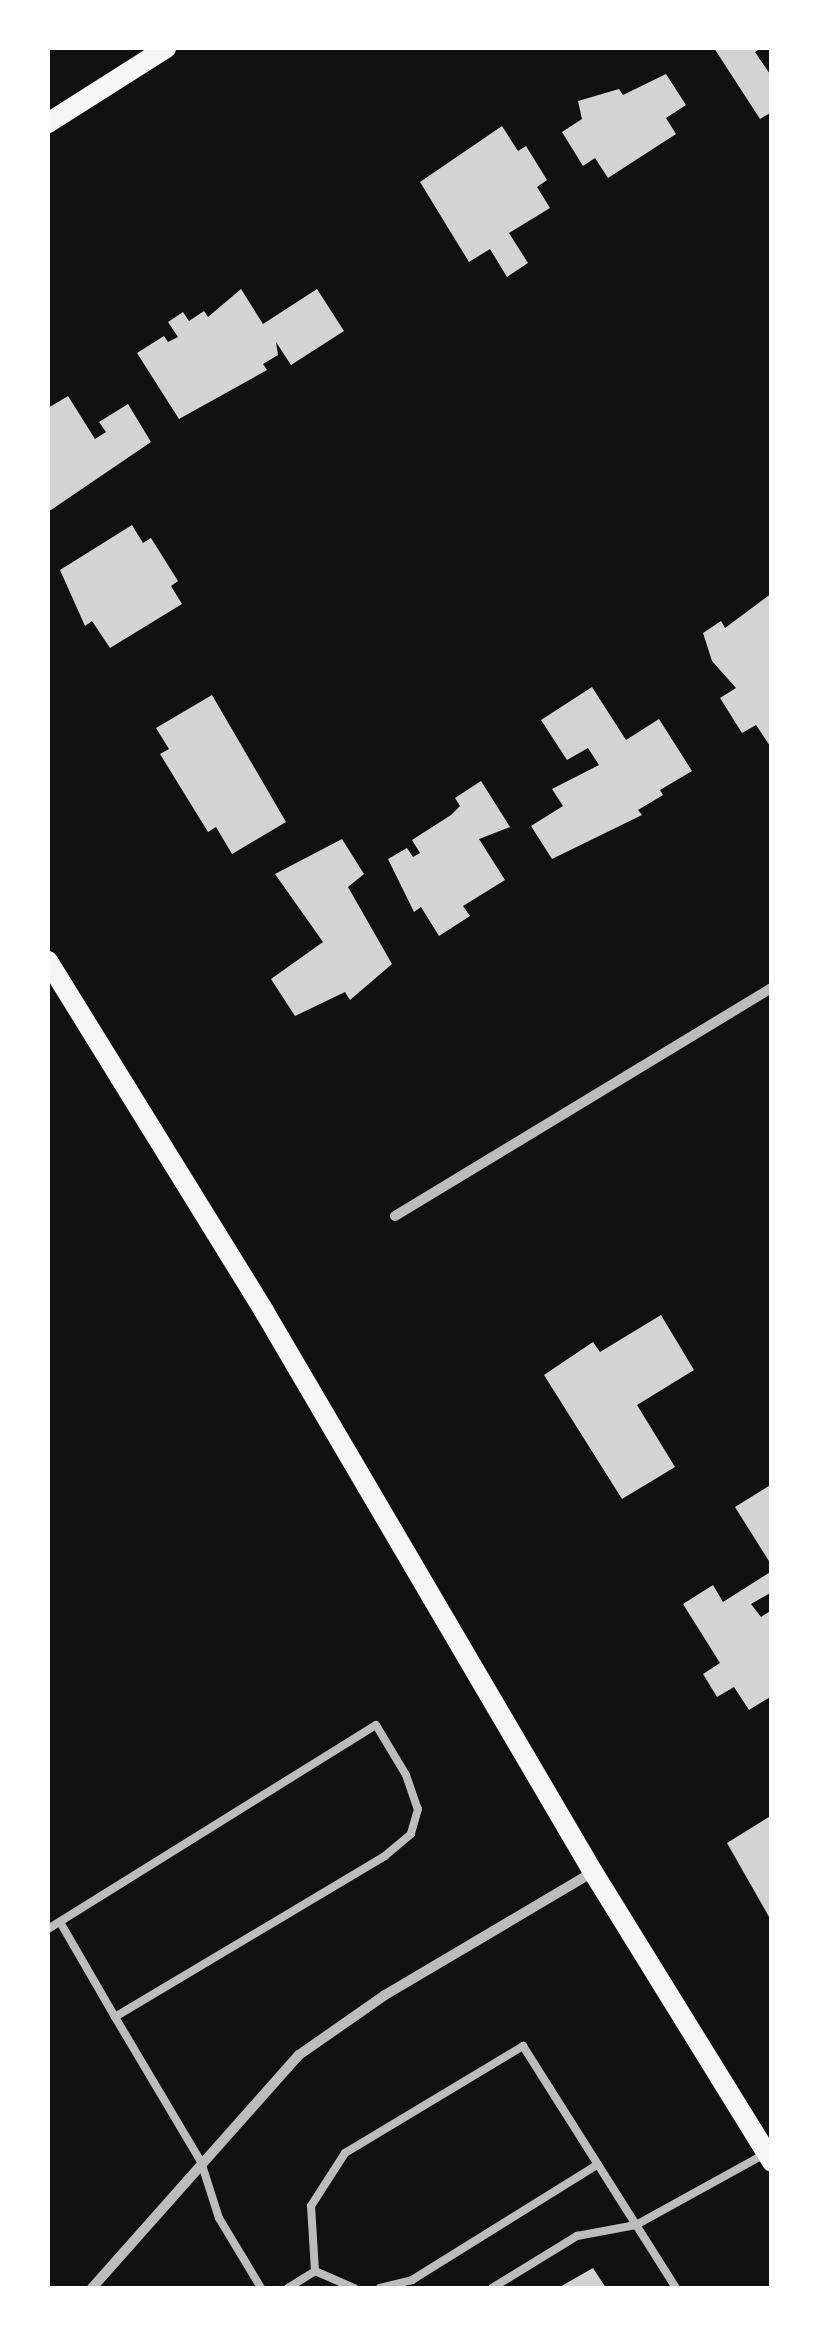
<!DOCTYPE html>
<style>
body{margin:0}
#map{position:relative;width:819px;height:2336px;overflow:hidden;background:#111;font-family:"IBM Plex Serif",serif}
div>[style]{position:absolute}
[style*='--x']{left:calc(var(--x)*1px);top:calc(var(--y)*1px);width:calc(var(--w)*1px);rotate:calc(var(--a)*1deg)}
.building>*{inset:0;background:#d3d3d3}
.service>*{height:8px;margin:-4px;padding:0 4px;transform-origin:4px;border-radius:4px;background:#bcbcbc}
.minor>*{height:10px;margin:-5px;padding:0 5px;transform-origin:5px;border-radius:5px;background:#bcbcbc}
.secondary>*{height:20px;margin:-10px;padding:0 10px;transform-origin:10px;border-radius:10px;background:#f5f5f5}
span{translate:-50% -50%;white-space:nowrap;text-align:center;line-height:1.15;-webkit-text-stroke:8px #fff;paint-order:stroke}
.frame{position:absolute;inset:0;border:50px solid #fff;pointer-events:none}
</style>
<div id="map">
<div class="building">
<div style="clip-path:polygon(714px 48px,762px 48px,755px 52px,772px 77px,772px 112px,760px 119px)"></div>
<div style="clip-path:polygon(666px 74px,686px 105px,666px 118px,676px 134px,608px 178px,595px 158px,583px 166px,562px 132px,582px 119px,578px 101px,619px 89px,623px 95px)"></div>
<div style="clip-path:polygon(502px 126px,518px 151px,526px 146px,547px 180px,537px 187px,550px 208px,509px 233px,528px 263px,507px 277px,490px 249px,469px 262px,420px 182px)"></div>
<div style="clip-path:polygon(241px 289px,263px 324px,317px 289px,344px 331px,291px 365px,276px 342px,278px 355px,263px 364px,267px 370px,179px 419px,137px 353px,164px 336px,168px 342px,178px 337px,168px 322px,183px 312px,189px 321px,204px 311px,208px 317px)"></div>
<div style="clip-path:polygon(68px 396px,95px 439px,106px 432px,99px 422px,128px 404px,151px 442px,48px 512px,48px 408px)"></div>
<div style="clip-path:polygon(132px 525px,143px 543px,151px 538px,178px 581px,171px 586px,182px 604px,110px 648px,92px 621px,85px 626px,60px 570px)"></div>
<div style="clip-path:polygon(772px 593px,772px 749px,756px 725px,742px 733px,720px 698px,736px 688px,712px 661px,703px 633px,721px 621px,725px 628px)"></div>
<div style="clip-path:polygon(592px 687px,626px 740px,659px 719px,692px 771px,660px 790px,663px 795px,638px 810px,642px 815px,552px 859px,531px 826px,563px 806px,552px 789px,599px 765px,588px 748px,567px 760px,541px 720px)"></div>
<div style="clip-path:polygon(212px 695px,286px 822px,232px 854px,216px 827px,208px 832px,160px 754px,169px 749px,156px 728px)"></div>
<div style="clip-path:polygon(481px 781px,510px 827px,479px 839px,505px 880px,463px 906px,470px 916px,439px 936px,421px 907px,414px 912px,388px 859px,407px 848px,413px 857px,420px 853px,412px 840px,451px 815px,460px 806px,455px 798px)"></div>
<div style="clip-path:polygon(342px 839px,364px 874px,348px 887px,392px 964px,350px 1000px,345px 992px,295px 1016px,271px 979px,323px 942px,275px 874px)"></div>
<div style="clip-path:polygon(661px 1315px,694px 1370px,637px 1405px,675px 1467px,622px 1499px,544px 1375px,593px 1342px,600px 1352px)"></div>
<div style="clip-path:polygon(772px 1484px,772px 1566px,735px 1507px)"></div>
<div style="clip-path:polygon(772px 1571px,772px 1592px,751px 1604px,761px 1617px,772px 1610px,772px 1696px,749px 1710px,734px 1687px,717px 1697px,703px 1674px,720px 1663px,683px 1604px,713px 1585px,723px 1602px)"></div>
<div style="clip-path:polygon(772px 1815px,772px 1922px,727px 1843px)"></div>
<div style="clip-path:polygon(593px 2268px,606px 2288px,558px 2288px)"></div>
</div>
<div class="service">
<div style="--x:60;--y:1922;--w:110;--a:59.9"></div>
<div style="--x:48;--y:1929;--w:386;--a:-31.9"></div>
<div style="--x:376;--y:1725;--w:58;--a:59"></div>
<div style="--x:406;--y:1775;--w:36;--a:71"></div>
<div style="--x:418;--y:1809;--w:26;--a:106"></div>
<div style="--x:411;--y:1834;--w:34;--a:140"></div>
<div style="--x:385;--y:1856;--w:314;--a:149.2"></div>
<div style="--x:115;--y:2017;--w:169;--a:59.3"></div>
<div style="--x:201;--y:2162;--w:59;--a:72.2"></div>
<div style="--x:219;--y:2218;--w:82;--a:59"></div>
<div style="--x:315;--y:2271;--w:43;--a:23.6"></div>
<div style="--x:288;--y:2288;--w:32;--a:-32"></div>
<div style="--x:315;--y:2271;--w:65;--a:-93.5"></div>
<div style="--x:311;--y:2206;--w:63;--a:-57.3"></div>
<div style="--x:345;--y:2153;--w:208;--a:-31"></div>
<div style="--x:523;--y:2046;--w:286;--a:57.7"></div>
<div style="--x:380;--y:2288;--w:33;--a:-14"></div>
<div style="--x:412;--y:2280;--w:219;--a:-31.9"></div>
<div style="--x:492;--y:2288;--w:100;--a:-31.5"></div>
<div style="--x:577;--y:2236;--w:60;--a:-10.6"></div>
<div style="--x:636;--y:2225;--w:145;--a:-28.9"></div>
</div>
<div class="minor">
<div style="--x:395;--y:1216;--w:441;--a:-31.2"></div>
<div style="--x:92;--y:2288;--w:312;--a:-48.4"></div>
<div style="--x:299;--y:2055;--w:105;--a:-34.9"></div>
<div style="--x:385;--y:1995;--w:242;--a:-30.6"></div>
</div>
<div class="secondary">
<div style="--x:48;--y:123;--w:140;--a:-32.4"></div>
<div style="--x:48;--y:961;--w:411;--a:58.3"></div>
<div style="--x:264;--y:1311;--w:650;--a:59.61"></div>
<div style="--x:593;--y:1872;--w:341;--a:58.3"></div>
</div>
<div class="frame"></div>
</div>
